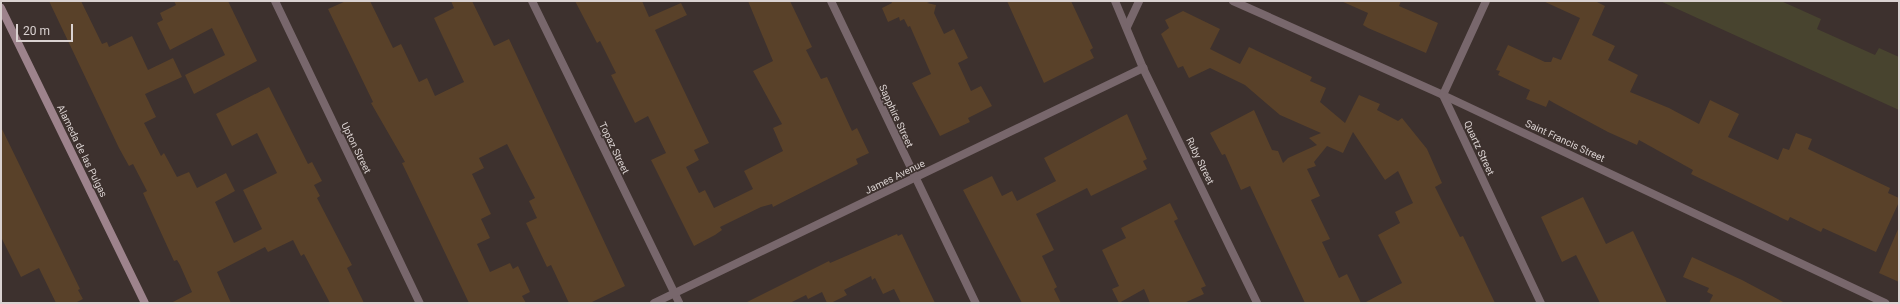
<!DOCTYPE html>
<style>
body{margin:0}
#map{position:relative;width:1900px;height:304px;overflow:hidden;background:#3d312e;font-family:Roboto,sans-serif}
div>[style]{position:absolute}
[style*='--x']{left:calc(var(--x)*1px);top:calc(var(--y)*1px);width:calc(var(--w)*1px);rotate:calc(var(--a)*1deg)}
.green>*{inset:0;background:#48442f}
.building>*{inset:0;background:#594129}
.street>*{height:8px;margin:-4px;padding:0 4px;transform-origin:4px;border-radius:4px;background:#78676c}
.secondary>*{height:8px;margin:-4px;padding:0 4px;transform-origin:4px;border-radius:4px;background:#9d838c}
span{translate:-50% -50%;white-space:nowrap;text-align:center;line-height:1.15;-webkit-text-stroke:3px #3d312e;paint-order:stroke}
.street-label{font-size:10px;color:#dad2d1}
.frame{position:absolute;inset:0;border:2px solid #dad2d1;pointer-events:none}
.scale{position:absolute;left:16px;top:24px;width:57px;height:18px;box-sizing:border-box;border:2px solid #dad2d1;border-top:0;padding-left:5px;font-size:12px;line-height:14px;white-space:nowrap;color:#dad2d1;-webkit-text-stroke:3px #3d312e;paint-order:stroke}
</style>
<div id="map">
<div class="green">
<div style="clip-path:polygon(1660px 1px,1781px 1px,1821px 19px,1817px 29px,1875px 55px,1879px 48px,1899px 57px,1899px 110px)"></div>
</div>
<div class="building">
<div style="clip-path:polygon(49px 1px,81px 1px,102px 44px,107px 42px,109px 47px,132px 36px,148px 70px,173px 58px,182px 77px,145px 94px,156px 117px,144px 123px,161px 156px,164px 153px,177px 177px,189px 172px,197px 188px,226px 173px,235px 191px,215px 202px,234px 243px,262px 229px,243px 190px,277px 173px,257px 133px,232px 146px,216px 114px,269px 87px,308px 164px,312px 162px,322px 181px,314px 185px,320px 196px,317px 198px,352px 265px,347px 268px,364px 303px,330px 303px,304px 254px,301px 256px,293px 240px,268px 252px,265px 247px,217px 272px,231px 303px,171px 303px,192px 292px,180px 265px,177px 260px,174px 261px,147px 202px,143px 193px,147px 191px,133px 164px,129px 166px,119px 148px)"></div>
<div style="clip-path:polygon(174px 1px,228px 1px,257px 61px,194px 94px,185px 75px,225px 55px,212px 28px,170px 50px,157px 23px,163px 20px,160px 13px,176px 5px)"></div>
<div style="clip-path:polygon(346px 1px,370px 1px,393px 48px,401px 44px,419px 82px,427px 78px,435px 96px,464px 82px,434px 18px,454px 8px,451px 1px,472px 1px,494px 46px,509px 39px,625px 286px,590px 303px,569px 303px,551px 265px,547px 267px,526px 223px,537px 218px,529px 201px,535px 198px,507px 144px,479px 158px,484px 168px,472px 174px,491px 214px,481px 219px,490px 238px,477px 244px,490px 272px,510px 263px,513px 269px,518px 266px,530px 292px,522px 296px,526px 303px,469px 303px,402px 163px,405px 162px,371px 103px,373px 102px,328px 9px)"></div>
<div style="clip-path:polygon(575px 1px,642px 1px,649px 17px,681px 3px,687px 15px,655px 30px,709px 143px,694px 150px,699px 160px,686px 167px,699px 193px,705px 190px,714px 208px,753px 189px,744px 171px,783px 151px,773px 128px,782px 124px,753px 71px,773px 61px,748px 1px,790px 1px,812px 47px,806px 50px,821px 79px,827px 77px,852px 131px,857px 128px,869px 153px,856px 159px,858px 164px,773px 207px,772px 204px,761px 207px,720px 227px,722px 230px,715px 235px,694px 246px,651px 160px,666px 153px,648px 116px,635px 123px,611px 75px,616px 73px,600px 41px,597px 43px)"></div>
<div style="clip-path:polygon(891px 1px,932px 1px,927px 3px,936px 5px,934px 13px,944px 34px,954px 29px,968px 58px,958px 63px,971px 91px,981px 86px,992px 106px,968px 118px,970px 122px,940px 136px,912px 83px,931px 74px,910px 26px,908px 27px,904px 19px,900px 21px,899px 17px,888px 22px,882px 8px,892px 3px)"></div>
<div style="clip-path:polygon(1007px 1px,1071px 1px,1093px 48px,1090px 50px,1094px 58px,1044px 83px)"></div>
<div style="clip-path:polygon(1341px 1px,1401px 1px,1399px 6px,1438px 23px,1426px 53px,1368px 28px,1363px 25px,1368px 13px)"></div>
<div style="clip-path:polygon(1543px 1px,1595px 1px,1605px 6px,1592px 35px,1615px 46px,1608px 60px,1638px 75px,1630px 92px,1669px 108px,1699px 124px,1710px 100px,1739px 114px,1728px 137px,1778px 160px,1783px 148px,1789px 150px,1796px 133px,1812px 139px,1808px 149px,1890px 188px,1888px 193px,1899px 198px,1899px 202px,1876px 252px,1823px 228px,1821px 232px,1790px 217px,1788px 221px,1691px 174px,1693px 170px,1639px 140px,1637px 145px,1608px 132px,1554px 103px,1549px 100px,1546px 107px,1526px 99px,1530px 90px,1498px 75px,1500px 71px,1496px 70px,1508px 45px,1545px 62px,1551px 62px,1553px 57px,1561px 60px,1580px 18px)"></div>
<div style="clip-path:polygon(1183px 11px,1220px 29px,1210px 49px,1240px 64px,1249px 47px,1312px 77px,1310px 81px,1326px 88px,1320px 102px,1345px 123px,1359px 95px,1380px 104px,1377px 110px,1398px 121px,1402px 118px,1427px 149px,1442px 183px,1435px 187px,1460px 237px,1463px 236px,1495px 303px,1364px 303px,1402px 283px,1378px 235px,1400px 223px,1395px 212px,1413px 203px,1398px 171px,1385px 180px,1353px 132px,1343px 153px,1327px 146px,1314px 162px,1316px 166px,1307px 169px,1320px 196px,1311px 200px,1330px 239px,1322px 242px,1339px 278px,1347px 274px,1361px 303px,1305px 303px,1250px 186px,1241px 190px,1225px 154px,1222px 155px,1210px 133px,1254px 110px,1272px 150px,1278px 151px,1283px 163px,1288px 158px,1317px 145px,1309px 138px,1321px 133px,1280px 115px,1245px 85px,1210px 68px,1189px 78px,1183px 66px,1178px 68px,1161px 34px,1169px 28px,1165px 20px)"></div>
<div style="clip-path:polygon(1127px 114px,1147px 159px,1143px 161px,1147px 169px,1091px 196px,1087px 188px,1036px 214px,1054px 250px,1042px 256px,1057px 287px,1054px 289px,1061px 303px,1022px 303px,963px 190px,992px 176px,1002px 196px,1012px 191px,1017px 201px,1056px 181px,1044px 158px)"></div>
<div style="clip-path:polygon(1px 127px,80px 289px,78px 290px,83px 299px,75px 303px,56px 303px,39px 268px,21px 277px,1px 237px)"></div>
<div style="clip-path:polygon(1583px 197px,1606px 244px,1633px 231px,1667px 303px,1600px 303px,1576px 255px,1562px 262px,1541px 217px)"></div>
<div style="clip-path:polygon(1170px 203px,1178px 219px,1174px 221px,1206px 286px,1201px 288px,1204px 294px,1184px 303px,1150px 303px,1144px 289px,1119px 303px,1112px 289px,1119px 286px,1102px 250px,1126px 238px,1121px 228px)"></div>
<div style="clip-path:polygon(1899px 227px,1899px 282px,1879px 273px)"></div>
<div style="clip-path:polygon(897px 234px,898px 236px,902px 234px,935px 303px,901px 303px,894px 289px,883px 294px,875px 278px,872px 280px,871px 276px,844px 290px,847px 295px,831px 303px,827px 303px,822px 292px,808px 299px,806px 295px,790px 303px,745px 303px,829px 261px,830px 263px)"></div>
<div style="clip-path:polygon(1692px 257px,1742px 280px,1785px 303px,1709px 303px,1713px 295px,1707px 292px,1709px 288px,1683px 277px)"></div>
</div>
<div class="street">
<div style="--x:275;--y:1;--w:335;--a:64.4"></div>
<div style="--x:532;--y:1;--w:336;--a:64"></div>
<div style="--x:831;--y:1;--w:335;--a:64.4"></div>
<div style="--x:1115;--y:1;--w:73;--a:67.3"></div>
<div style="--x:1143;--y:68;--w:261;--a:64.1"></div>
<div style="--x:1233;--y:1;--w:230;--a:24.1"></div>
<div style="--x:1443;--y:95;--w:489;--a:25.2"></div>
<div style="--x:1486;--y:1;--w:103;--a:114.6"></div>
<div style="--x:1443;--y:95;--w:230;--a:64.8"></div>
<div style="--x:1127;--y:27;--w:29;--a:-65"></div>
<div style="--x:654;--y:303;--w:543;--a:-25.67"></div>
</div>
<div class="secondary">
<div style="--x:1;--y:8;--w:328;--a:64"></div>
</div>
<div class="street-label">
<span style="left:896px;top:116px;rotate:65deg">Sapphire Street</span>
<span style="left:1565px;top:141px;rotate:25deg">Saint Francis Street</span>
<span style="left:356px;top:148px;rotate:64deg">Upton Street</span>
<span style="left:614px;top:148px;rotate:64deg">Topaz Street</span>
<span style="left:1479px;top:148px;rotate:65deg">Quartz Street</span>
<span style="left:82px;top:151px;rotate:64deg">Alameda de las Pulgas</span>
<span style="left:1200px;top:161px;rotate:64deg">Ruby Street</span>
<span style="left:895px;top:177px;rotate:-26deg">James Avenue</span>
</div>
<div class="frame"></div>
<div class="scale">20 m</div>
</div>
